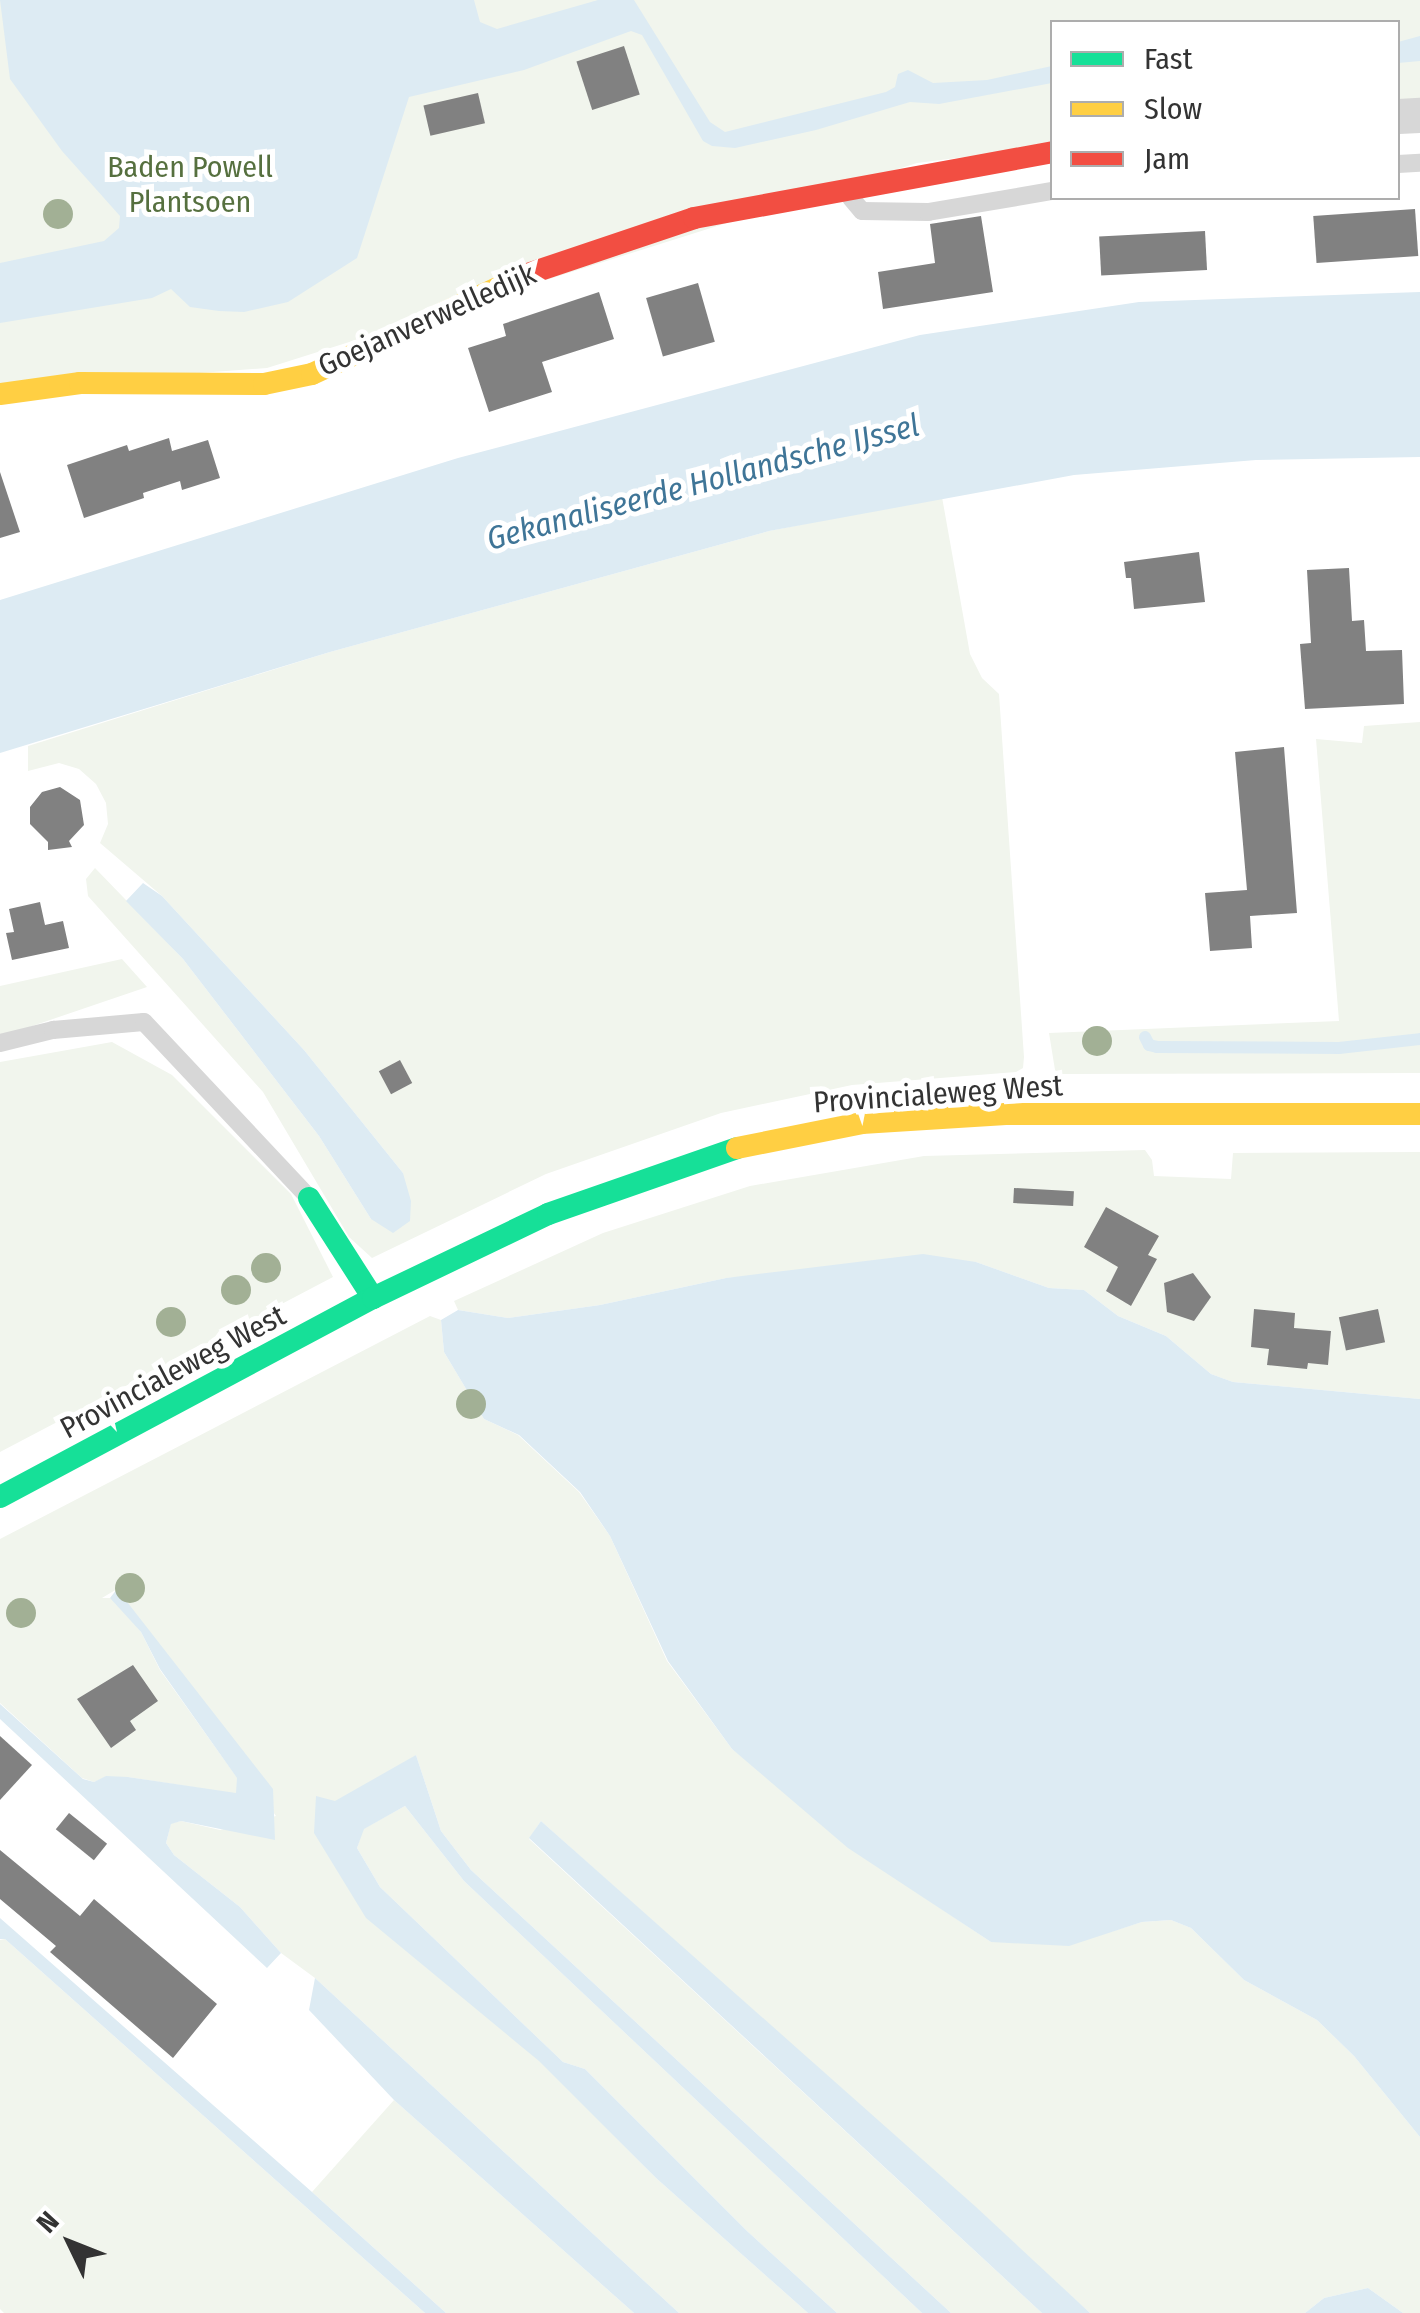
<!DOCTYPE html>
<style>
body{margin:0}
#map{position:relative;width:1420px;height:2313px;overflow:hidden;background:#fff;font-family:"Fira Sans Condensed",sans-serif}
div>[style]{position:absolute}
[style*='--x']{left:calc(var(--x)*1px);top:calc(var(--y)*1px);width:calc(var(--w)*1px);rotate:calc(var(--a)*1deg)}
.green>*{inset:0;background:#f1f5ed}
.water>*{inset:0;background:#ddebf3}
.stream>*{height:12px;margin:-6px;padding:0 6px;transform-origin:6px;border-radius:6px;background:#ddebf3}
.building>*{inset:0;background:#818181;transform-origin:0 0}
.lane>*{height:18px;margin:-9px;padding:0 9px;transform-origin:9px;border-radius:9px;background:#d7d7d7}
.street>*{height:35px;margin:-17.5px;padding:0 17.5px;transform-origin:17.5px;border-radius:17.5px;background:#d7d7d7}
.fast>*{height:22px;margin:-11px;padding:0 11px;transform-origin:11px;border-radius:11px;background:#16e098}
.slow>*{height:22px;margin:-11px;padding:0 11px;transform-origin:11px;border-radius:11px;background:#ffcf43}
.jam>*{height:22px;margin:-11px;padding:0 11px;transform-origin:11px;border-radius:11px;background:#f24e42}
.trees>*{width:30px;height:30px;margin:-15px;border-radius:50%;background:#a2b095}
span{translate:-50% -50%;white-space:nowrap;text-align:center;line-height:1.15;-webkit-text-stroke:10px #fff;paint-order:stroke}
.park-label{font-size:30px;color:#56703f}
.street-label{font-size:30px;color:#333}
.water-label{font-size:32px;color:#3f7597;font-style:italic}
.legend{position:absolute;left:1050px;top:20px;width:350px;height:180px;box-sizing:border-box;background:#fff;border:2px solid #adadad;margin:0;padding:12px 18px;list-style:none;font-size:30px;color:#333}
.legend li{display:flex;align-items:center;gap:20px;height:50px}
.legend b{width:50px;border:2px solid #adadad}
.north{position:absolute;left:20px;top:2193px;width:100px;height:100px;-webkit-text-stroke:8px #fff;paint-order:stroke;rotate:313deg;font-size:28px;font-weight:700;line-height:40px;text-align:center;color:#333}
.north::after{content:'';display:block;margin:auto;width:35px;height:45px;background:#333;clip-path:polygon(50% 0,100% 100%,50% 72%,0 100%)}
</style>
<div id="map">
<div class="green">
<div style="clip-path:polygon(0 0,1420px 0,1420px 107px,1398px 108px,1398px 22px,1052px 22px,1052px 146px,917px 163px,267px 368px,0 388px)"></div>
<div style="clip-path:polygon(942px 497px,970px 654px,982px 678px,999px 694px,1024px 1057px,1023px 1068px,1016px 1072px,852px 1085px,721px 1113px,546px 1174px,372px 1258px,349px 1237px,263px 1092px,88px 896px,86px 879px,95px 868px,183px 959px,319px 1136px,371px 1219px,403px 1173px,304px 1050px,162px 896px,100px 843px,108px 824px,106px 803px,96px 784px,79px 769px,59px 763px,28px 771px,28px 746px,330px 652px,769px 531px)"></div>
<div style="clip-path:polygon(1420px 722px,1420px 1073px,1059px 1074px,1055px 1070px,1049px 1033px,1339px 1021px,1316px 739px,1362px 743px,1364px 726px)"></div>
<div style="clip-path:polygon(122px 959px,147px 987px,0 1037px,0 986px)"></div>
<div style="clip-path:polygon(112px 1042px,172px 1075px,291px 1194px,333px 1277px,0 1452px,0 1062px)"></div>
<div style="clip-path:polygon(1145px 1150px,1152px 1160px,1154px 1176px,1231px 1179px,1233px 1153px,1420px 1152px,1420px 1399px,1233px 1382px,1211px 1374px,1166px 1336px,1118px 1316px,1084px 1290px,1049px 1288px,976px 1262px,726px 1278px,600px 1305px,508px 1318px,458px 1310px,454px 1301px,603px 1233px,750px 1186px,924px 1156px)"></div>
<div style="clip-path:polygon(430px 1316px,441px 1320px,444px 1352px,484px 1419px,518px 1435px,579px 1492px,610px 1536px,667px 1661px,732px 1749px,925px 1898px,991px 1942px,1110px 1932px,1142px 1922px,1171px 1920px,1191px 1928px,1244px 1980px,1317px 2020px,1354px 2056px,1420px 2137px,1420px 2313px,1403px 2313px,1368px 2288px,1324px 2298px,1305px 2313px,1090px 2313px,541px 1821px,529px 1839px,1042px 2313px,951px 2313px,471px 1870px,441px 1831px,416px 1755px,315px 1833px,656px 2178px,808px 2313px,679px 2313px,315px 1978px,281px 1953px,240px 1907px,174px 1855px,166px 1843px,171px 1823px,181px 1821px,220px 1830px,276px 1816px,117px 1589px,102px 1598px,110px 1598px,122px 1606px,141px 1632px,160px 1670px,238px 1779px,237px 1794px,128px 1777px,106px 1777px,94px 1782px,82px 1778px,0 1703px,0 1539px)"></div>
<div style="clip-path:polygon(405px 1806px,464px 1881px,922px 2313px,837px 2313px,747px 2231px,585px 2069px,563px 2062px,380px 1887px,357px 1848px,363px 1829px)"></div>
<div style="clip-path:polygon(5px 1939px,425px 2313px,4px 2313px,0 2309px,0 1940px)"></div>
<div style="clip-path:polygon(394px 2100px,634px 2313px,446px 2313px,312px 2192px)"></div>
</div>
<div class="water">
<div style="clip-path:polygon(0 0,474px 0,480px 22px,497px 29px,598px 0,634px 0,710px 122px,725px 132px,886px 92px,895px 87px,898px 74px,908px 70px,933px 83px,987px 80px,1052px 66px,1052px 83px,939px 104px,910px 102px,816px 130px,735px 148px,712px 146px,703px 141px,642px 35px,631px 31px,524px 70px,409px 97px,357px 258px,288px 302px,244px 312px,219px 311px,190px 307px,171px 289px,152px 298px,0 323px,0 263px,104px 241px,119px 228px,120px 216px,62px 151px,10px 79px)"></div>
<div style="clip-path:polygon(1420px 36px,1420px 61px,1398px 63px,1398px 42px)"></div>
<div style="clip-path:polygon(1420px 292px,1420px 457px,1256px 460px,1074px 475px,769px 531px,330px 652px,0 753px,0 600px,458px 458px,920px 335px,1139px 302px)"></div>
<div style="clip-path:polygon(143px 883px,162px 896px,304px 1050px,403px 1173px,411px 1201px,410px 1221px,393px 1233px,371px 1219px,319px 1136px,183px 959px,126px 901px)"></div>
<div style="clip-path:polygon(923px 1254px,976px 1262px,1049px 1288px,1084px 1290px,1118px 1316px,1166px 1336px,1211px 1374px,1233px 1382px,1420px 1399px,1420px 2137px,1354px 2056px,1317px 2020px,1244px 1980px,1191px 1928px,1171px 1920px,1142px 1922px,1069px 1946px,991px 1942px,848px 1848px,732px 1749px,668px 1661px,610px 1536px,580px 1492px,519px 1435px,484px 1419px,444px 1352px,441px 1320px,458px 1310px,508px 1318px,600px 1305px,726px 1278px)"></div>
<div style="clip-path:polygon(117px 1589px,273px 1789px,275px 1840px,181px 1821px,171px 1824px,166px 1843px,174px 1855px,240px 1907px,281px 1953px,267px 1968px,0 1719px,0 1704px,83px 1779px,94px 1782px,106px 1776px,128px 1777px,236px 1793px,237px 1778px,160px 1669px,141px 1632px,110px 1598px)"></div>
<div style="clip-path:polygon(416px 1755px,441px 1831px,471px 1870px,951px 2313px,922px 2313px,464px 1881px,405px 1806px,364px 1829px,357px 1848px,380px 1887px,563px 2062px,585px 2069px,747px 2231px,837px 2313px,808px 2313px,656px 2178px,539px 2061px,366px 1918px,314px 1833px,316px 1796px,335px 1801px)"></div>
<div style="clip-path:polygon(541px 1821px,976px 2207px,1090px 2313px,1042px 2313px,529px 1838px)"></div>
<div style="clip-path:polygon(0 1918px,312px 2192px,446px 2313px,425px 2313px,5px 1939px,0 1939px)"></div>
<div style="clip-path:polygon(315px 1978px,679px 2313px,634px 2313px,394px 2100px,309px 2010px)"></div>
<div style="clip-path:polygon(1368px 2288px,1403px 2313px,1305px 2313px,1324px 2298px)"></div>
</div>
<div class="stream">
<div style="--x:1145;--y:1037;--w:9;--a:63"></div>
<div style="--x:1149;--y:1045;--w:8;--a:14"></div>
<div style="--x:1157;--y:1047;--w:182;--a:0.3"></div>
<div style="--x:1339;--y:1048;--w:81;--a:-6.3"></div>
</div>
<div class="building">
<div style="left:624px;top:46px;width:51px;height:50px;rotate:72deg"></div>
<div style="left:478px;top:93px;width:31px;height:56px;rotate:77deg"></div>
<div style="left:1415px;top:209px;width:47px;height:102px;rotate:86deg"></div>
<div style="clip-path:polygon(981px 216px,993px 292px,883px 309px,878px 272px,935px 263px,930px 224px)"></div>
<div style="left:1205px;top:231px;width:39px;height:106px;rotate:87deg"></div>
<div style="left:698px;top:283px;width:61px;height:54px;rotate:74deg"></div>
<div style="clip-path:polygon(599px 292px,614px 339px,542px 362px,552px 392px,489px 412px,468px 348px,506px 336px,503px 324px)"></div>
<div style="clip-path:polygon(169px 438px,172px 451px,208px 440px,220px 478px,182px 490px,180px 481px,143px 493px,144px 498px,84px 518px,67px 465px,127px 445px,129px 451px)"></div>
<div style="clip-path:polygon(0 472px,20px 532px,0 538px)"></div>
<div style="clip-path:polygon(1199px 552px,1205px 602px,1134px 609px,1131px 578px,1126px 578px,1124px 562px)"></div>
<div style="clip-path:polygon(1349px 568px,1352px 621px,1364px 620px,1366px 651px,1402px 650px,1404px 704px,1305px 709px,1300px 644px,1311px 643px,1307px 570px)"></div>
<div style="clip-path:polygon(1284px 747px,1297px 913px,1250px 916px,1252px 948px,1210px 951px,1205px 893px,1247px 890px,1235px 752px)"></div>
<div style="clip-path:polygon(60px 787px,80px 800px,84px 825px,69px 841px,72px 847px,48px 850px,48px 842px,30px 824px,30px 807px,42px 792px)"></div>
<div style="clip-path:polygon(40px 902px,45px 925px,63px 921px,69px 948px,12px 960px,6px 933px,14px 932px,9px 909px)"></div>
<div style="left:400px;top:1060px;width:26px;height:24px;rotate:62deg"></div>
<div style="left:1014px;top:1188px;width:60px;height:15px;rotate:3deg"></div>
<div style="clip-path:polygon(1106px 1207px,1159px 1236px,1148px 1255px,1157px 1259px,1131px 1306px,1106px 1291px,1118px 1267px,1084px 1247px)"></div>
<div style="clip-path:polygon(1193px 1273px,1211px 1297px,1194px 1321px,1167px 1312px,1164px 1283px)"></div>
<div style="clip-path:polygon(1254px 1309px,1295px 1313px,1294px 1328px,1331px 1331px,1328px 1365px,1308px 1363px,1307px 1369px,1267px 1365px,1269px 1349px,1251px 1347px)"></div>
<div style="left:1378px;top:1309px;width:34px;height:40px;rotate:78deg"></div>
<div style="clip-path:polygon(133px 1665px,158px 1701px,130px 1721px,136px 1730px,111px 1748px,77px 1699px)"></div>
<div style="clip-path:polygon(0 1736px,32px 1765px,0 1800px)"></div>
<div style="left:69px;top:1813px;width:49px;height:21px;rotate:39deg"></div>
<div style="clip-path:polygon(0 1850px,80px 1916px,94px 1899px,217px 2004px,173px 2058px,50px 1952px,56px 1946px,0 1899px)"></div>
</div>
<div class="lane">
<div style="--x:1398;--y:164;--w:22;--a:-3"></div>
<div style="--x:851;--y:198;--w:17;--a:50"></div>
<div style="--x:862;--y:211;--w:66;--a:0.9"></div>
<div style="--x:928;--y:212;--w:126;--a:-9.6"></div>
<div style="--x:0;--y:1043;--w:55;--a:-13.8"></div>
<div style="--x:53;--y:1030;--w:91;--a:-5"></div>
<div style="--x:144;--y:1022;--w:241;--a:46.8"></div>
</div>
<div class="street">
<div style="--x:1398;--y:116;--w:22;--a:-3"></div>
</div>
<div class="fast">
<div style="--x:309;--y:1198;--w:119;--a:57.4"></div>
<div style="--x:0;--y:1497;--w:423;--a:-28.1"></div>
<div style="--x:373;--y:1298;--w:194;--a:-25.6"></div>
<div style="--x:548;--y:1214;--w:200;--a:-19.2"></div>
</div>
<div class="slow">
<div style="--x:0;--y:394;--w:81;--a:-7.8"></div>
<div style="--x:80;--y:383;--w:184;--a:0.3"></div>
<div style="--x:264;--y:384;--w:49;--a:-11.8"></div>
<div style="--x:312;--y:374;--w:235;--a:-24.9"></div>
<div style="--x:737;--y:1148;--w:127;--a:-11.3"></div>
<div style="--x:862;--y:1123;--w:144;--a:-3.6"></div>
<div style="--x:1006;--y:1114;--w:414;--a:0"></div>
</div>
<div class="jam">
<div style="--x:525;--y:275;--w:178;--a:-18.6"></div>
<div style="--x:694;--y:218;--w:364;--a:-10.4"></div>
</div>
<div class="trees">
<div style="left:58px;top:214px"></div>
<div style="left:1097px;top:1041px"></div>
<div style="left:266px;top:1268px"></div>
<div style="left:236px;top:1290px"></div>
<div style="left:171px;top:1322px"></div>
<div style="left:471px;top:1404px"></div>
<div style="left:130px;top:1588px"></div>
<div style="left:21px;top:1613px"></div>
</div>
<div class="park-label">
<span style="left:190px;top:184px">Baden Powell<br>Plantsoen</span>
</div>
<div class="street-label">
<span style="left:427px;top:320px;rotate:-24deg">Goejanverwelledijk</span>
<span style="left:938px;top:1094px;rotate:-4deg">Provincialeweg West</span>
<span style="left:173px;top:1372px;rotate:-28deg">Provincialeweg West</span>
</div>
<div class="water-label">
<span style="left:703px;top:482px;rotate:-15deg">Gekanaliseerde Hollandsche IJssel</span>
</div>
<ul class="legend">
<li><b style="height:12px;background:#16e098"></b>Fast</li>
<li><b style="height:12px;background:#ffcf43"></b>Slow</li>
<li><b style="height:12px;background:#f24e42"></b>Jam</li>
</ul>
<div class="north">N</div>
</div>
